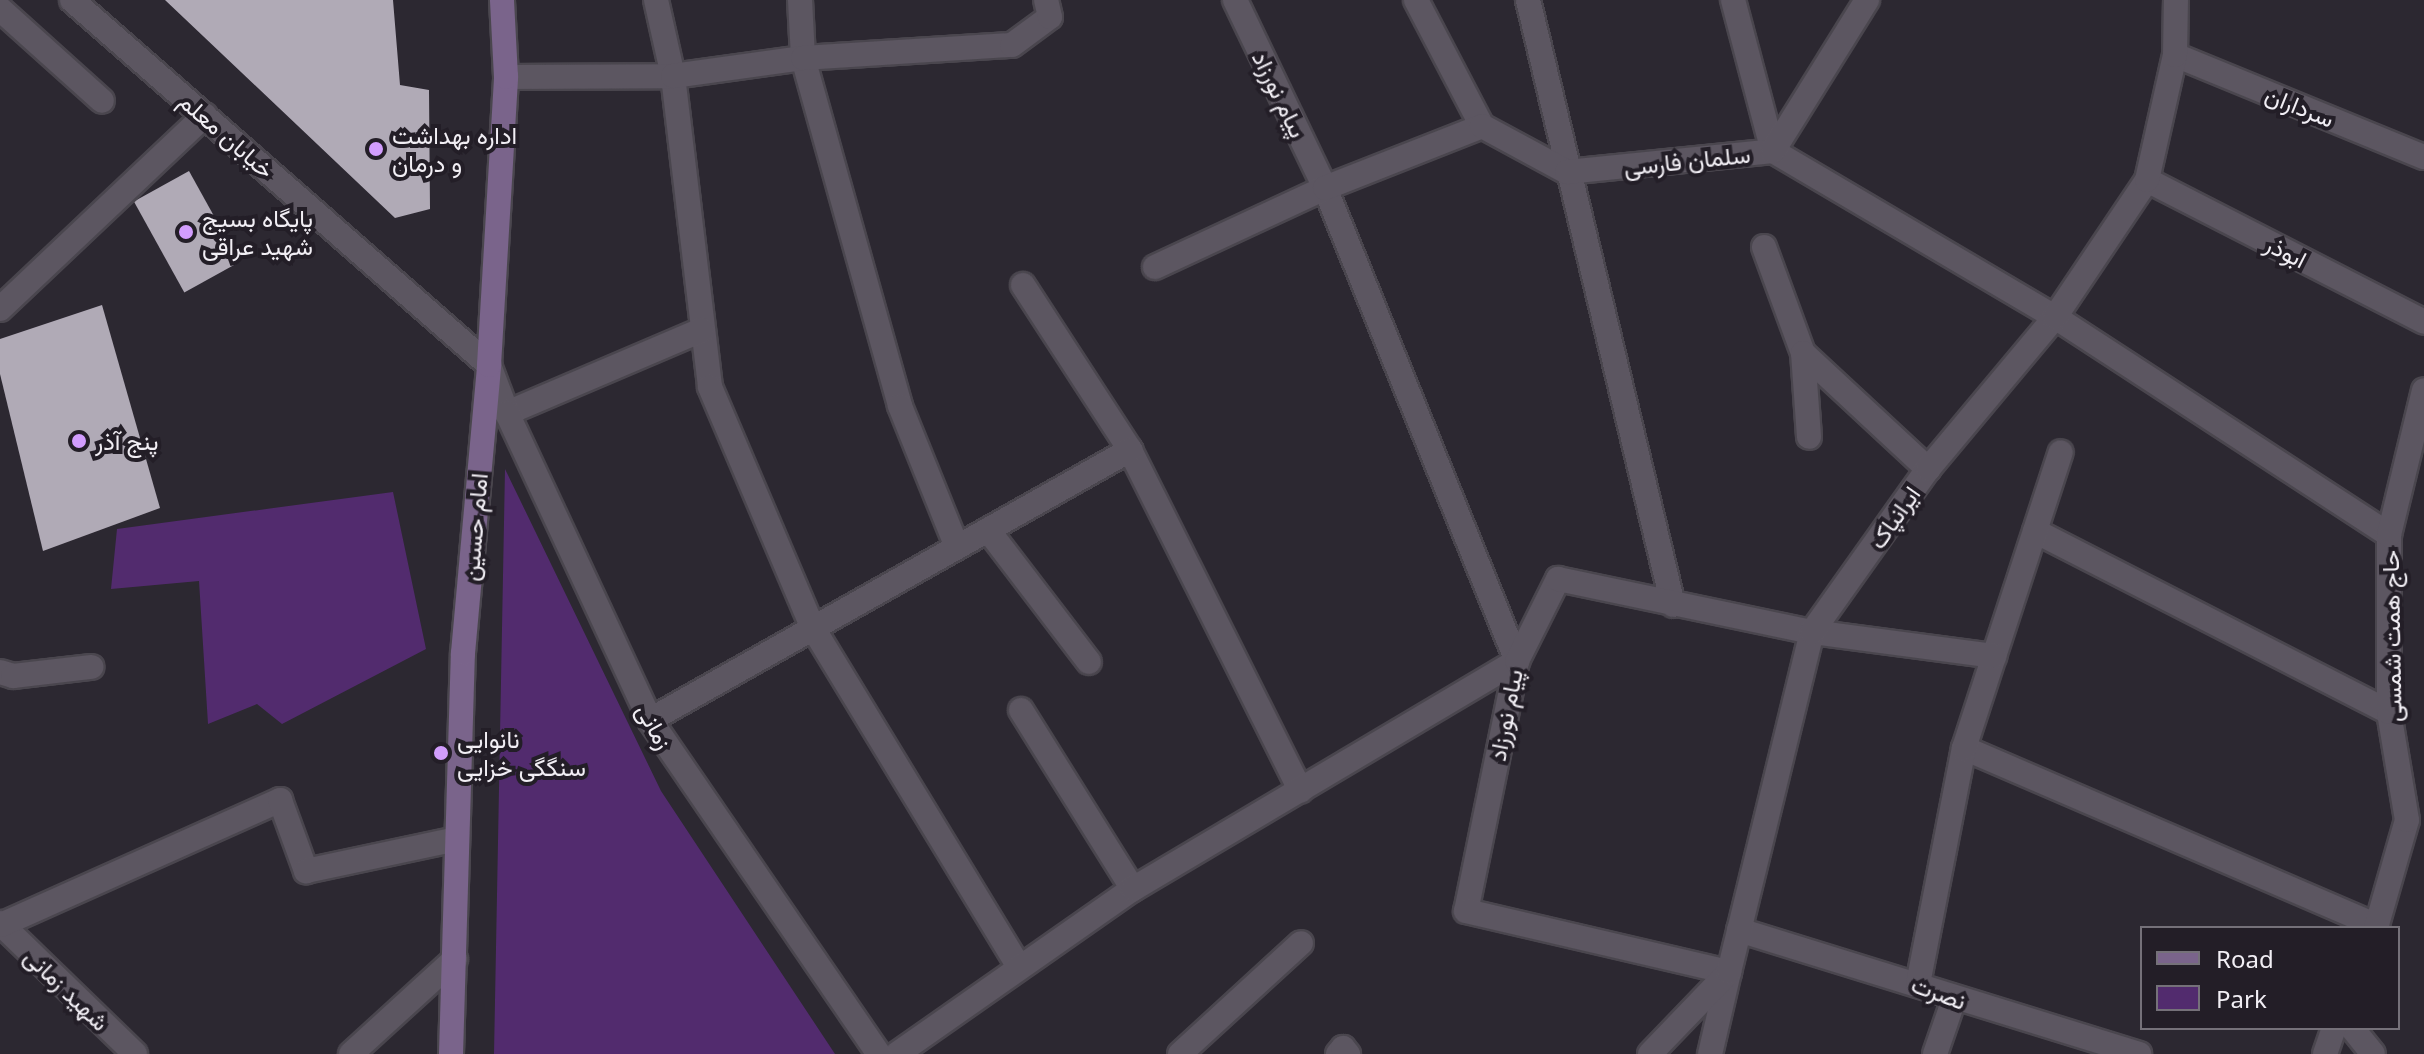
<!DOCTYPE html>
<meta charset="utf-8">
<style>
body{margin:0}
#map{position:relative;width:2424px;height:1054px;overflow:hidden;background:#2c2831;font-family:"Noto Sans",Vazirmatn,sans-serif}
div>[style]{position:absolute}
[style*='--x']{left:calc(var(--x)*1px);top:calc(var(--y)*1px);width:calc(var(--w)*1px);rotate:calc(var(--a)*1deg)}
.green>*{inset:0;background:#522b6e}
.building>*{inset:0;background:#b0aab6;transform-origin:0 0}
.roads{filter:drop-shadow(2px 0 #4a464e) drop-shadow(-2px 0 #4a464e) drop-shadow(0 2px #4a464e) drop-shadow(0 -2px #4a464e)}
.minor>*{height:24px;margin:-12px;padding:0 12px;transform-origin:12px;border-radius:12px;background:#5c5661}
.tertiary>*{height:24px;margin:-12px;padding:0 12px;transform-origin:12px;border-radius:12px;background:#5c5661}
.secondary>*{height:24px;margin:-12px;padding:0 12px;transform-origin:12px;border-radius:12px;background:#7a648b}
.dots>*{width:22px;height:22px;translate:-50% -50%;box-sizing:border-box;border:4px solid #231e27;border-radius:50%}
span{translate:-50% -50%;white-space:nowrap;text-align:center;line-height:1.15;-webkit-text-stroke:8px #231e27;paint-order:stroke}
.street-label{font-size:24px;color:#f1eef4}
.poi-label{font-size:24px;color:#f1eef4}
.left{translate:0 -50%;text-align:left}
.legend{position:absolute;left:2140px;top:926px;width:260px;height:104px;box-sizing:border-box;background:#231e27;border:2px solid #757179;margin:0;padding:10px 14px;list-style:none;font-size:24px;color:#f1eef4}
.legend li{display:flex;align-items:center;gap:16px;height:40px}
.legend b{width:40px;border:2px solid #757179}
</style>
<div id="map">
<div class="green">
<div style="clip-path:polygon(505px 469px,661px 791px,835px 1054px,494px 1054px)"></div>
<div style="clip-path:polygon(393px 492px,426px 649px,282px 724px,257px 704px,208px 724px,199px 581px,111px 589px,117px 529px)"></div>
</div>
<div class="building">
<div style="clip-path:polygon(165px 0,393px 0,400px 85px,429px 90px,430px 209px,395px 218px)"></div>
<div style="left:189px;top:171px;width:104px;height:63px;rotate:61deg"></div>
<div style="clip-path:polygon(102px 305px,160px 508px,43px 551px,0 374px,0 339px)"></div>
</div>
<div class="roads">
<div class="minor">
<div style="--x:656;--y:0;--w:78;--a:77.4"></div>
<div style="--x:673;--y:76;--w:313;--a:83.2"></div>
<div style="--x:710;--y:387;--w:262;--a:66.9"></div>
<div style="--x:813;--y:628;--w:397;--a:58.7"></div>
<div style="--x:800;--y:0;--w:58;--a:87"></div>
<div style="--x:803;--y:58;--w:361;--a:74.4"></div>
<div style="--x:900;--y:406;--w:152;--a:68"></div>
<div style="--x:1235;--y:0;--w:208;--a:64.4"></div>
<div style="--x:1325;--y:188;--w:510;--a:67.91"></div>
<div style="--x:1517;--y:661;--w:255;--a:101.5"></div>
<div style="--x:1466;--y:911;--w:270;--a:13.1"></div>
<div style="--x:1729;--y:972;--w:84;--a:103"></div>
<div style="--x:1416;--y:0;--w:142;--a:62.4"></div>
<div style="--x:1528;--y:0;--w:622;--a:76.52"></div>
<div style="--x:1733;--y:0;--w:156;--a:75.2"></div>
<div style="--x:1773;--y:151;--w:327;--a:30.5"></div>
<div style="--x:2055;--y:317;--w:399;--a:33.1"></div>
<div style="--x:0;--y:9;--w:137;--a:42"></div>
<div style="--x:2175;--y:55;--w:269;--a:22.3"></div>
<div style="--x:506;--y:77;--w:167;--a:-0.3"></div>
<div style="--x:673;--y:76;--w:131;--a:-7.9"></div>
<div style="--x:803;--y:58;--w:209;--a:-3.6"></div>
<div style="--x:1012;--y:45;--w:47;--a:-36.4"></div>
<div style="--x:1050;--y:17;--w:17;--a:-103"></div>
<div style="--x:2147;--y:180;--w:311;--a:27.1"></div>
<div style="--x:1764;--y:247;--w:113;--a:69.8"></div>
<div style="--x:1803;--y:353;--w:84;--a:85.9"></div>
<div style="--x:1155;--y:267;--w:187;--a:-24.9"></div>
<div style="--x:1325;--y:188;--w:169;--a:-21.5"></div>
<div style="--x:1482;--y:126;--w:97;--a:28.4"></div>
<div style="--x:1567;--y:172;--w:207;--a:-5.8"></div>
<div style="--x:1773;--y:151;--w:178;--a:-58.1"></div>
<div style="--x:1023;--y:285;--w:197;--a:57"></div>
<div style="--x:1130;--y:450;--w:381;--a:63.4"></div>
<div style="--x:0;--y:309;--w:282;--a:-43.4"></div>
<div style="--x:1803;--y:353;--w:171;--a:42.9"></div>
<div style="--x:507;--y:413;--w:212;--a:-23.1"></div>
<div style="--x:988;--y:530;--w:166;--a:52.6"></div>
<div style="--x:2035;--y:531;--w:398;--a:27.1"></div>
<div style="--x:0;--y:672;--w:14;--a:17"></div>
<div style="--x:13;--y:676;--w:79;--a:-6.6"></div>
<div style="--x:1021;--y:710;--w:211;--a:58"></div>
<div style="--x:650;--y:720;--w:551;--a:-29.36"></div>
<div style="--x:1964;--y:748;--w:450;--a:23.3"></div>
<div style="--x:0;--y:923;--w:188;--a:44.1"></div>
<div style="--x:1;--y:925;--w:306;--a:-24.1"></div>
<div style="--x:280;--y:800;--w:76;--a:69.9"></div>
<div style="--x:306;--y:871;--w:153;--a:-12"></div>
<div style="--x:2376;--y:928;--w:112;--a:-74"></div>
<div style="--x:2407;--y:820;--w:109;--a:-99.5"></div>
<div style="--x:2389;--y:712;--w:177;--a:-90"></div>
<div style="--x:2389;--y:535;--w:149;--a:-76.4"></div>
<div style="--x:1739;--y:930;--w:419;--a:17.2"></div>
<div style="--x:1918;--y:984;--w:240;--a:-79"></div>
<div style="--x:1964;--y:748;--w:311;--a:-71.9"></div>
<div style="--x:2352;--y:1028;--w:33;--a:51"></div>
<div style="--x:351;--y:1054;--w:141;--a:-42.4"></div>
<div style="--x:897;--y:1054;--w:288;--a:-35"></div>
<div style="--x:1133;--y:889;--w:447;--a:-30.7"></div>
<div style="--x:1517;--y:661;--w:92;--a:-63.4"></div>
<div style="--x:1558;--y:579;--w:259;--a:11.8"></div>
<div style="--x:1812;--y:632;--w:184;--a:7.5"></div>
<div style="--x:1180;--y:1054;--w:164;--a:-42.5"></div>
<div style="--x:1338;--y:1054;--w:8;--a:-50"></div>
<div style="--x:1343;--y:1048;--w:8;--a:50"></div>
<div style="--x:1650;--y:1054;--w:114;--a:-46.1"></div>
<div style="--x:1729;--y:972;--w:350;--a:-76.3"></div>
<div style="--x:1812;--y:632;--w:200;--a:-54.6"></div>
<div style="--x:1928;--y:469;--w:198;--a:-50.1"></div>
<div style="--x:2055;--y:317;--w:165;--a:-56.1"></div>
<div style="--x:2147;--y:180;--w:128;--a:-77.4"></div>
<div style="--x:2175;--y:55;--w:55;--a:-89"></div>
<div style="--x:1935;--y:1054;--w:58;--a:-70.9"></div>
<div style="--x:2325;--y:1054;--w:28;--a:-71"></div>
</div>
<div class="tertiary">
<div style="--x:72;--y:0;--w:554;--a:41.2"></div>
<div style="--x:489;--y:365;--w:51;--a:69.4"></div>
<div style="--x:507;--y:413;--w:339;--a:65"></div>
<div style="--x:650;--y:720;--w:405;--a:55.6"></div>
</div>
<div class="secondary">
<div style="--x:451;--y:1054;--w:401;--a:-88.3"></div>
<div style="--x:463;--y:653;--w:289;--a:-84.8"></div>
<div style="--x:489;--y:365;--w:289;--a:-86.6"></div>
<div style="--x:506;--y:77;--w:77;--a:-93"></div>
</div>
</div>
<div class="dots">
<div style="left:376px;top:149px;background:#d29dfd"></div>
<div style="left:186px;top:232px;background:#d29dfd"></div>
<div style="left:79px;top:441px;background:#d29dfd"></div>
<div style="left:441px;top:753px;background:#d29dfd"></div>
</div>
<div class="street-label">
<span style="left:1280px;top:94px;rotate:64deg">پیام نورزاد</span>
<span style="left:2300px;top:106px;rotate:22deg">سرداران</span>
<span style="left:227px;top:135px;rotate:41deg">خیابان معلم</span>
<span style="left:1687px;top:160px;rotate:-6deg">سلمان فارسی</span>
<span style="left:2286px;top:251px;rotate:27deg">ابوذر</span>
<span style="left:1894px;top:517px;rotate:-55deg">ایرانپاک</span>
<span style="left:474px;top:527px;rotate:-85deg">امام حسین</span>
<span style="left:2391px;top:636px;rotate:-91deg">حاج همت شمسی</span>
<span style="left:1505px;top:715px;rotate:-79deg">پیام نورزاد</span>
<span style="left:655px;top:726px;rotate:61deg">زمانی</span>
<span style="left:67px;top:989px;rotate:44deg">شهید زمانی</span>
<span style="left:1939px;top:992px;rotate:20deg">نصرت</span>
</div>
<div class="poi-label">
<span class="left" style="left:392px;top:149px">اداره بهداشت<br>و درمان</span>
<span class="left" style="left:202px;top:232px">پایگاه بسیج<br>شهید عراقی</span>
<span class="left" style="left:95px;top:441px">پنج آذر</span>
<span class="left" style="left:457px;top:753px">نانوایی<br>سنگگی خزایی</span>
</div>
<ul class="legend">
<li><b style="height:10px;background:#7a648b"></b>Road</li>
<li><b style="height:22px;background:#522b6e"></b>Park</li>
</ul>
</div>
